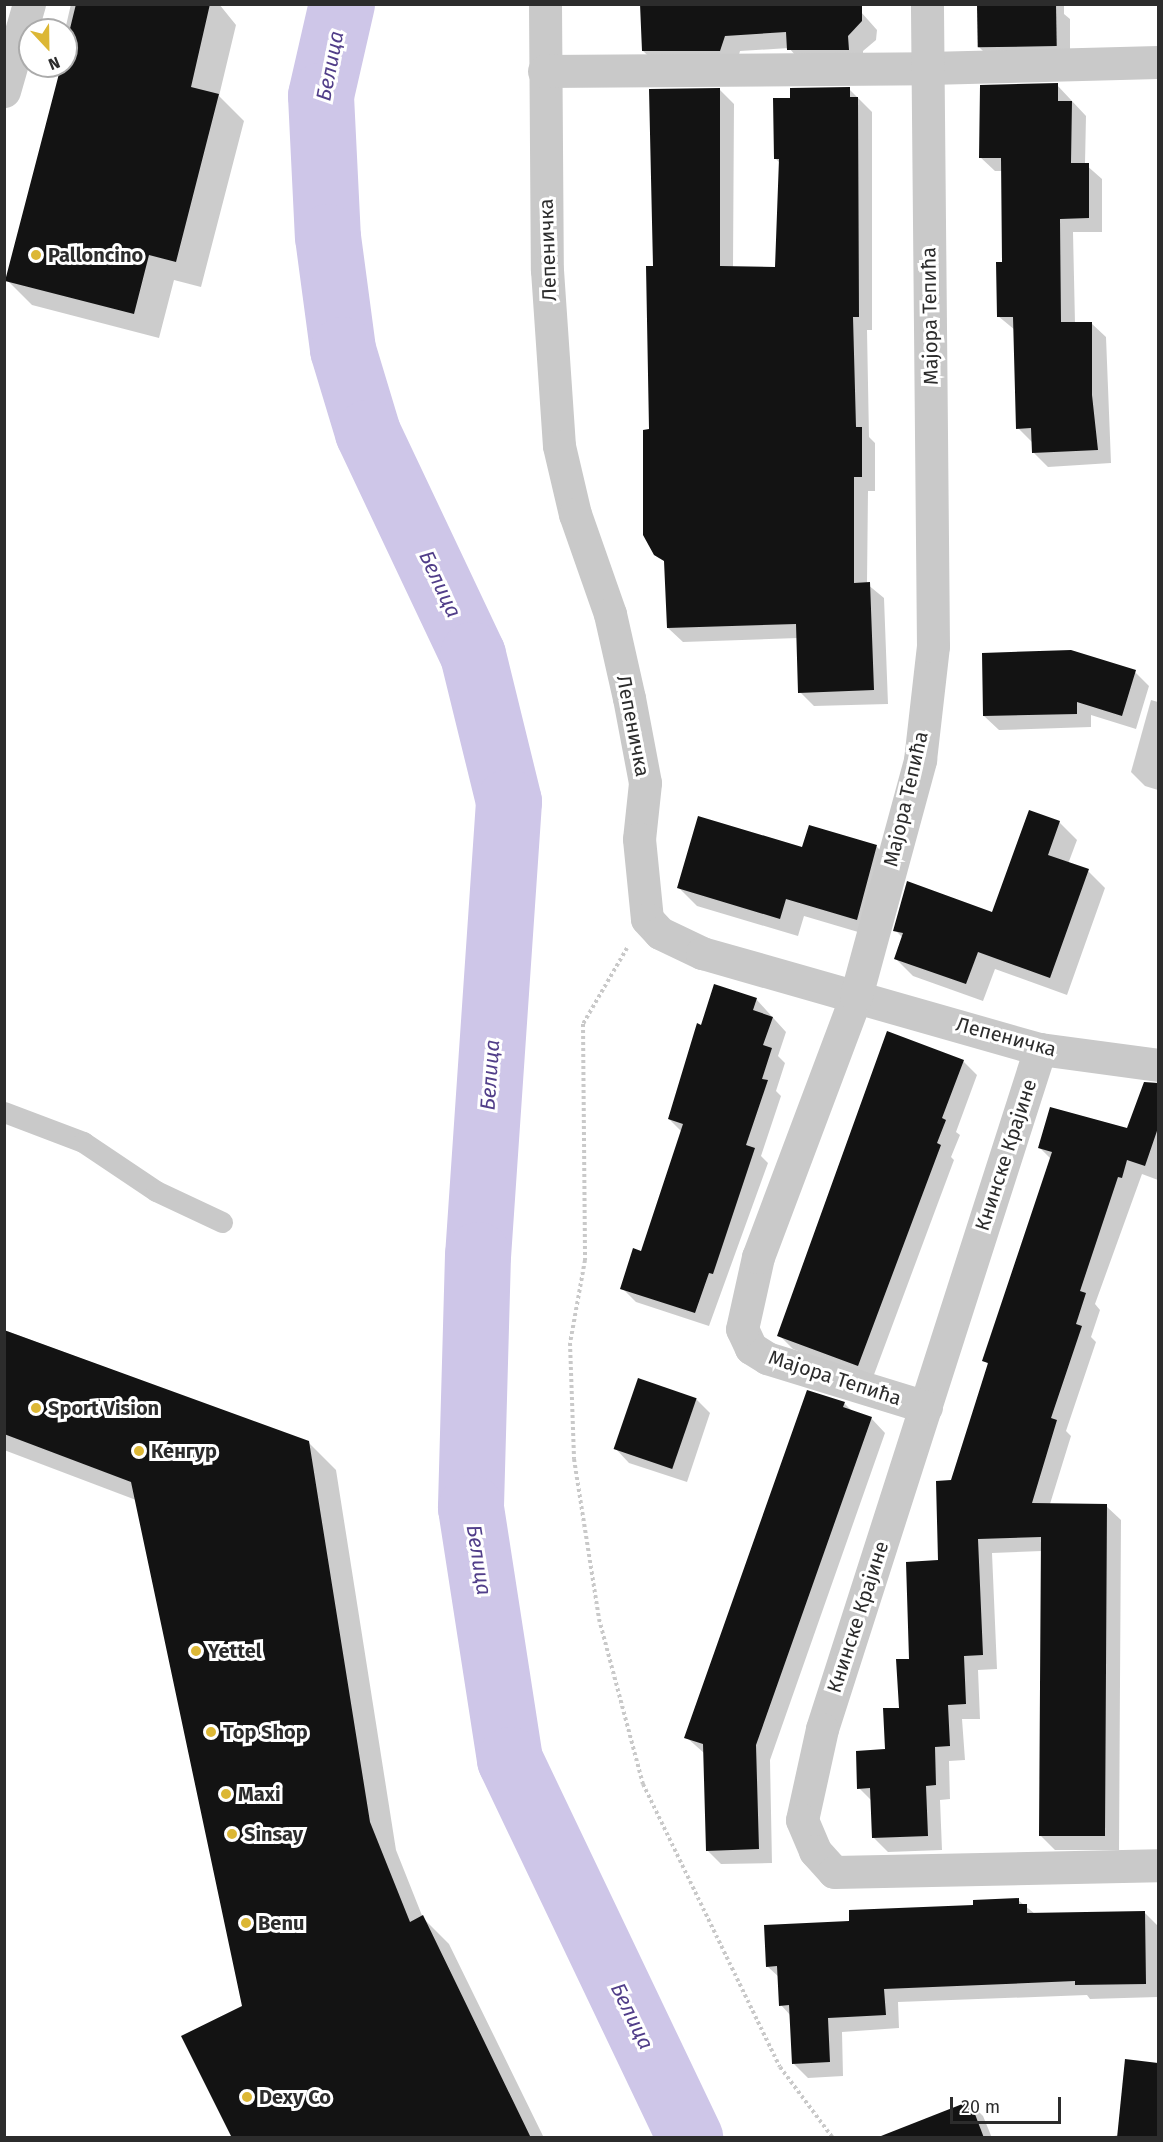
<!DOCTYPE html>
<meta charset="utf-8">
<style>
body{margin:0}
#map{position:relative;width:1163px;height:2142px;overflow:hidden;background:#fff;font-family:"Fira Sans",sans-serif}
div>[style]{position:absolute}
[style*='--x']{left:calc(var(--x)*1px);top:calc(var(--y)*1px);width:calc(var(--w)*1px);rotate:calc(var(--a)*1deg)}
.shadow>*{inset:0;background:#0003}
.river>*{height:66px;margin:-33px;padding:0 33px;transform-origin:33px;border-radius:33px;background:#cec6e8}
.building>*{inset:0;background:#131313;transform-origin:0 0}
.path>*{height:4px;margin-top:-2px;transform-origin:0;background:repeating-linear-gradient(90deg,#c9c9c9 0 3px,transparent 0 6px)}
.lane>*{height:21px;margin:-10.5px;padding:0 10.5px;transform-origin:10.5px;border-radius:10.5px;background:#c9c9c9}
.street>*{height:33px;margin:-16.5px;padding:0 16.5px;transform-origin:16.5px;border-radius:16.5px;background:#c9c9c9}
.dots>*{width:16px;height:16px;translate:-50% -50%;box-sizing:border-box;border:3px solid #fff;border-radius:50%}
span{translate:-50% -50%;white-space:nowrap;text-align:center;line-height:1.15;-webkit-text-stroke:6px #fff;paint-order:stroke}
.street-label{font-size:20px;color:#2c2c2c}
.poi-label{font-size:20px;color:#2c2c2c;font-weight:700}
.left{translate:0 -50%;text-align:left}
.water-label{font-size:21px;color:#513e89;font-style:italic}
.frame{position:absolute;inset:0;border:6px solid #2c2c2c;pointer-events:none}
.north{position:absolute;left:18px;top:18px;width:60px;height:60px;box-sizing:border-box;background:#fff;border:2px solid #ababab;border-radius:50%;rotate:158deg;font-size:16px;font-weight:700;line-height:24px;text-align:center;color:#2c2c2c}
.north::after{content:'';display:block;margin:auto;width:21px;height:27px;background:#dcb735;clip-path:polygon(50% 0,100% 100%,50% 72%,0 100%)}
.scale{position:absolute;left:950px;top:2097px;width:111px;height:27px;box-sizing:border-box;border:3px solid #2c2c2c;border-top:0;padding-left:8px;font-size:18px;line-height:21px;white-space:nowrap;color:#2c2c2c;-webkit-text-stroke:4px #fff;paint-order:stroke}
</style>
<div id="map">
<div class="shadow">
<div style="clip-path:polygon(71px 4px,219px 4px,236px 25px,219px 96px,244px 121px,201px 287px,174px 280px,159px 338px,32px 305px,7px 280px,62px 66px,66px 66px,69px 40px,65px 30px)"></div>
<div style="clip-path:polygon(979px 4px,1064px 4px,1064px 14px,1070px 19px,1070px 59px,993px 61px,979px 47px)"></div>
<div style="clip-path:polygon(642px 5px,861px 12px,877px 30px,876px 40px,863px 51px,863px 65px,804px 65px,789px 48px,740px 51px,736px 66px,659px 66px,643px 51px)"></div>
<div style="clip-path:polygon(1057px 85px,1086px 116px,1085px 164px,1102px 179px,1102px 232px,1073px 232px,1075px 323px,1091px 323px,1106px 337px,1111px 463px,1048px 467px,1034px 453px,1032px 442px,1018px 428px,1015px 330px,998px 316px,1004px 264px,1003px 171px,995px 171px,980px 157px)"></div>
<div style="clip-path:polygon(849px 89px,872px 112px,872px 330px,867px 330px,869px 437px,875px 443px,875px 491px,868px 491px,867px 584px,884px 598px,888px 704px,814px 706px,800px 692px,798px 638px,683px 642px,668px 628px,666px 562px,650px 431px,655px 267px,720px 90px,734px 104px,733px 268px,777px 268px,780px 163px,775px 158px,792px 99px)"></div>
<div style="clip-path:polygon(1135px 672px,1149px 686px,1136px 729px,1091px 715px,1091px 727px,999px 730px,984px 716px)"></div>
<div style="clip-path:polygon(1151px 700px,1158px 702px,1158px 790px,1145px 786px,1131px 772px)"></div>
<div style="clip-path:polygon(1059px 822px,1077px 840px,1068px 864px,1088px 871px,1105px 888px,1067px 995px,995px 969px,983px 1001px,913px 976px,896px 959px,903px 938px,895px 930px,993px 913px)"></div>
<div style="clip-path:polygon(810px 827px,877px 847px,895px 865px,875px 937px,804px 916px,798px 936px,697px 906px,679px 888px,803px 849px)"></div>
<div style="clip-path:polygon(756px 999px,786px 1032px,778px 1056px,785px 1063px,776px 1091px,781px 1096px,761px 1156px,768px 1163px,709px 1326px,636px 1302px,622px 1288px,642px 1253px,682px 1132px,669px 1119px,702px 1026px)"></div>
<div style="clip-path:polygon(963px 1061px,977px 1075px,956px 1132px,960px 1135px,951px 1157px,954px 1160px,872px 1380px,793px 1349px,779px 1335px)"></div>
<div style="clip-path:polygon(1140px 1097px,1158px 1104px,1158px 1180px,1142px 1174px,1095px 1304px,1100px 1310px,1091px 1337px,1096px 1342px,1066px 1431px,1071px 1436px,1050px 1504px,1106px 1506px,1121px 1520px,1119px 1850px,1055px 1850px,1040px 1835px,1042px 1551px,992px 1553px,997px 1669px,978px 1670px,980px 1719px,962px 1719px,965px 1760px,949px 1761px,950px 1799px,940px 1800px,942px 1850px,888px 1852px,873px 1837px,872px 1801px,859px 1788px,886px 1751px,900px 1709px,940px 1562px,952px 1482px,989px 1365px,984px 1360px,1051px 1159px,1040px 1148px,1128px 1130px)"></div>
<div style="clip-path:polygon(4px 1330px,309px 1443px,336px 1470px,396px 1850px,423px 1918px,449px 1944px,544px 2138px,233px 2138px,243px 2007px,136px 1500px,4px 1450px)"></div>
<div style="clip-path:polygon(696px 1399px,710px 1413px,687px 1482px,629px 1463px,615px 1448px)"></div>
<div style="clip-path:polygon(844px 1403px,853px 1412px,871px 1418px,885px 1433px,770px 1760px,772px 1863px,721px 1864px,707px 1850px,704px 1753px,686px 1737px)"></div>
<div style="clip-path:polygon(1018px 1900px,1035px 1914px,1144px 1912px,1158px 1926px,1158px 1997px,1090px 1999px,1087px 1995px,898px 2002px,899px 2028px,842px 2032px,843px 2076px,808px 2078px,794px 2064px,791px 2016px,781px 2005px,780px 1978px,767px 1966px,851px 1922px)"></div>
<div style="clip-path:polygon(1126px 2061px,1158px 2064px,1158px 2138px,1106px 2138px,1118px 2135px)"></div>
<div style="clip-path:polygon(969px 2102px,983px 2116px,992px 2138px,909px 2138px)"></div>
</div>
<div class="river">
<div style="--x:342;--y:4;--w:94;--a:102.9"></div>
<div style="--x:321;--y:96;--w:141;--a:87.2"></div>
<div style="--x:328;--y:237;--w:114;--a:82.4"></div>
<div style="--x:343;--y:350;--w:87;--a:73.2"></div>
<div style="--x:368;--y:433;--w:246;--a:64.7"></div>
<div style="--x:473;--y:655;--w:151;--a:76.2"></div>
<div style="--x:509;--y:802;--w:454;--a:93.9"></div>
<div style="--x:478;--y:1255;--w:253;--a:91.6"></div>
<div style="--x:471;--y:1508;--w:255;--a:81.2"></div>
<div style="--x:510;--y:1760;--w:419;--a:64.5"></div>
</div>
<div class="building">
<div style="clip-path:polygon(76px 4px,210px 4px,191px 87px,219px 94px,176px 262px,149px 255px,134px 314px,5px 281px,61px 66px,66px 66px,66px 45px)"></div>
<div style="clip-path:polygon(640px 4px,862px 4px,862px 21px,848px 36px,849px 50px,787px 50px,786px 32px,725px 36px,720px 51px,642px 51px)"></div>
<div style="left:1056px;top:4px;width:42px;height:79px;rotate:89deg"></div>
<div style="clip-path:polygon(1058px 83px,1058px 101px,1072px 101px,1071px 163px,1089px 163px,1089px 218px,1060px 219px,1061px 322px,1092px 322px,1092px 395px,1098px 450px,1032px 453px,1031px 428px,1016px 429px,1013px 317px,997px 317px,996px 262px,1002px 262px,1001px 158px,979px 158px,980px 85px)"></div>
<div style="clip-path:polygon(850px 87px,850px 97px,858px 97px,859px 317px,853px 317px,856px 427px,862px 427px,862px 477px,854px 477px,854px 583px,870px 582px,874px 690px,798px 693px,796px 624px,667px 628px,664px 561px,654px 555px,643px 535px,643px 430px,649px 429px,646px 266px,653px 266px,649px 89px,720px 88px,720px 266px,775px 267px,779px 159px,774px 159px,773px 98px,790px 98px,790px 88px)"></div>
<div style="clip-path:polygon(1071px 650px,1136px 670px,1122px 716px,1077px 702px,1077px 714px,983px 716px,982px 653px)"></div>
<div style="clip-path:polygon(1029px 810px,1060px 821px,1048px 855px,1089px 869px,1050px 978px,978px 952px,966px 984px,894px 959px,903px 933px,893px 931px,907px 881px,992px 912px)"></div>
<div style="clip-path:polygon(698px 816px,802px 847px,809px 825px,877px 845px,857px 920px,786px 899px,780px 919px,677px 888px)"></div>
<div style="clip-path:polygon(714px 984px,757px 998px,753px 1010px,773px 1017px,763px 1045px,772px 1048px,762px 1079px,768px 1080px,746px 1145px,755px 1148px,713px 1274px,709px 1273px,695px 1313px,620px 1289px,633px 1248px,641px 1251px,683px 1124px,668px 1119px,697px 1023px,701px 1025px)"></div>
<div style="clip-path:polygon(887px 1031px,964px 1060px,942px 1118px,946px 1120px,937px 1143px,941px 1145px,858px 1366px,777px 1336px)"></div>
<div style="clip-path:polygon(1144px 1082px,1158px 1083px,1158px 1128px,1145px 1166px,1127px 1160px,1122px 1178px,1118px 1177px,1080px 1291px,1086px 1293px,1076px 1324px,1082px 1326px,1051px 1418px,1057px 1420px,1032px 1503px,1107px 1504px,1105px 1836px,1039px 1836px,1041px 1537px,978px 1539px,983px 1655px,964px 1656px,966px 1704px,948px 1705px,950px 1746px,935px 1747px,936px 1785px,926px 1786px,928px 1836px,872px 1838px,870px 1788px,857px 1789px,856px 1751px,885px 1749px,883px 1708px,899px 1708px,896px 1659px,909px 1659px,906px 1562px,938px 1560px,936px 1481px,951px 1480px,988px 1363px,982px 1361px,1052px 1152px,1038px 1148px,1050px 1107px,1127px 1128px)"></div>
<div style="clip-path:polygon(4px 1330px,309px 1441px,370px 1822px,410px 1922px,423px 1915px,531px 2138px,232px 2138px,181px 2036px,242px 2006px,131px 1482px,4px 1434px)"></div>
<div style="left:638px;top:1378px;width:62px;height:75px;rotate:19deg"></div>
<div style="clip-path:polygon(807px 1390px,845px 1402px,843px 1407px,872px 1417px,756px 1745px,759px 1849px,706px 1851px,703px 1744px,684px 1738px)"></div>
<div style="clip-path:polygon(1019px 1898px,1019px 1904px,1027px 1904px,1027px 1913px,1145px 1911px,1146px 1984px,1075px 1985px,1075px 1981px,884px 1989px,886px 2015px,828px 2018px,830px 2062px,792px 2064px,789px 2005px,779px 2006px,777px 1966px,766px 1967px,764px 1925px,849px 1921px,849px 1910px,973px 1905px,973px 1900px)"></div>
<div style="clip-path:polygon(1125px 2059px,1158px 2063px,1158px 2138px,1117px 2138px)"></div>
<div style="clip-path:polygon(970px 2101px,984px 2138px,882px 2138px,881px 2136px)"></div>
</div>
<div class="path">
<div style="--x:627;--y:948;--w:88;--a:120.1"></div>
<div style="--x:583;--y:1024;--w:236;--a:89.5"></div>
<div style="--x:585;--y:1260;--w:84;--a:100.2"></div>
<div style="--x:570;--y:1343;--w:116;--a:88"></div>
<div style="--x:574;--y:1459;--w:162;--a:81.1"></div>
<div style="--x:599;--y:1619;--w:171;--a:75.1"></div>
<div style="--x:643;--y:1784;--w:314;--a:64.2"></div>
<div style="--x:780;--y:2067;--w:89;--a:53.3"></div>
</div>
<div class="lane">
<div style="--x:4;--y:1112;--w:85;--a:20.8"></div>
<div style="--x:83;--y:1142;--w:88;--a:33.9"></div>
<div style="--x:156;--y:1191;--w:73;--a:25.2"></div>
</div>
<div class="street">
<div style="--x:545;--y:4;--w:266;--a:89.6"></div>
<div style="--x:547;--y:270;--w:176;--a:86.1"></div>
<div style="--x:559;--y:446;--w:70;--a:76.8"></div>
<div style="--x:575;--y:514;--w:106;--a:70.7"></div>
<div style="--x:610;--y:614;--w:86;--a:77.3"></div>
<div style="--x:629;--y:698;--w:86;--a:79.3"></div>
<div style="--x:645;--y:783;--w:56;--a:96.1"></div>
<div style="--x:639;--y:839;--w:80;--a:84.3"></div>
<div style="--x:647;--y:919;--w:19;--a:47"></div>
<div style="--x:660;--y:933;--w:47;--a:25.5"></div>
<div style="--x:702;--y:953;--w:351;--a:15.9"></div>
<div style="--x:1040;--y:1049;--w:119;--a:7.7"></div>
<div style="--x:544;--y:71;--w:384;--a:-0.4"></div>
<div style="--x:928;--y:68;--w:230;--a:-1.5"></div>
<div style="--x:4;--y:91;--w:91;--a:-74"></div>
<div style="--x:1040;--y:1049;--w:714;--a:107.78"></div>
<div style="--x:822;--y:1729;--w:93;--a:102.4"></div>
<div style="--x:802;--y:1820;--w:34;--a:67"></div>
<div style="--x:815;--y:1851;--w:28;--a:48"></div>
<div style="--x:834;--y:1872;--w:324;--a:-1.2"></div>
<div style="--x:926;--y:1407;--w:166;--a:-162.9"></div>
<div style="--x:767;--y:1358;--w:19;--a:-148"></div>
<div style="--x:751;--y:1348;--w:21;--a:-115"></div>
<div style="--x:742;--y:1329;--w:74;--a:-77.5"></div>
<div style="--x:758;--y:1257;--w:279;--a:-69.4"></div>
<div style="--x:856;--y:996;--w:245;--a:-74.8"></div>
<div style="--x:920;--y:760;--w:115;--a:-83.5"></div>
<div style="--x:933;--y:646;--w:642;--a:-90.54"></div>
</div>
<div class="dots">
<div style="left:36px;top:255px;background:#dcb735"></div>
<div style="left:36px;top:1408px;background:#dcb735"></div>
<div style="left:139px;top:1451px;background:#dcb735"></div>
<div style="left:196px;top:1651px;background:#dcb735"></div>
<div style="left:211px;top:1732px;background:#dcb735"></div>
<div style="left:226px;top:1794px;background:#dcb735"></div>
<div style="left:232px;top:1834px;background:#dcb735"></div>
<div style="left:246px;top:1923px;background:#dcb735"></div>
<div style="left:247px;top:2097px;background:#dcb735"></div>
</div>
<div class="street-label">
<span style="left:548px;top:250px;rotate:-92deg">Лепеничка</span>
<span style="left:930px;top:316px;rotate:-91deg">Мајора Тепића</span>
<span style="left:633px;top:726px;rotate:79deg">Лепеничка</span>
<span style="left:906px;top:799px;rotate:-77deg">Мајора Тепића</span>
<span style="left:1006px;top:1037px;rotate:15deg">Лепеничка</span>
<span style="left:1006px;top:1155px;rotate:-72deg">Книнске Крајине</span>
<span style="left:835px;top:1378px;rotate:18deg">Мајора Тепића</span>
<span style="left:858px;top:1617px;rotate:-72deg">Книнске Крајине</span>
</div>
<div class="poi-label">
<span class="left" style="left:48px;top:255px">Palloncino</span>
<span class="left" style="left:48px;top:1408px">Sport Vision</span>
<span class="left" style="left:151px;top:1451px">Кенгур</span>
<span class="left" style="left:208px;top:1651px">Yettel</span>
<span class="left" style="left:223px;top:1732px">Top Shop</span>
<span class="left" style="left:238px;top:1794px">Maxi</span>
<span class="left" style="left:244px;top:1834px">Sinsay</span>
<span class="left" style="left:258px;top:1923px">Benu</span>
<span class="left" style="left:259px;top:2097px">Dexy Co</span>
</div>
<div class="water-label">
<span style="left:330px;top:66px;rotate:-79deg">Белица</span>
<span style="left:440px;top:584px;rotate:65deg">Белица</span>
<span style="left:490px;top:1075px;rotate:-86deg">Белица</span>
<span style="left:479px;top:1560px;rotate:81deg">Белица</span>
<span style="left:632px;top:2016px;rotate:64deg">Белица</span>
</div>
<div class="frame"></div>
<div class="north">N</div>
<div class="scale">20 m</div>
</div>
